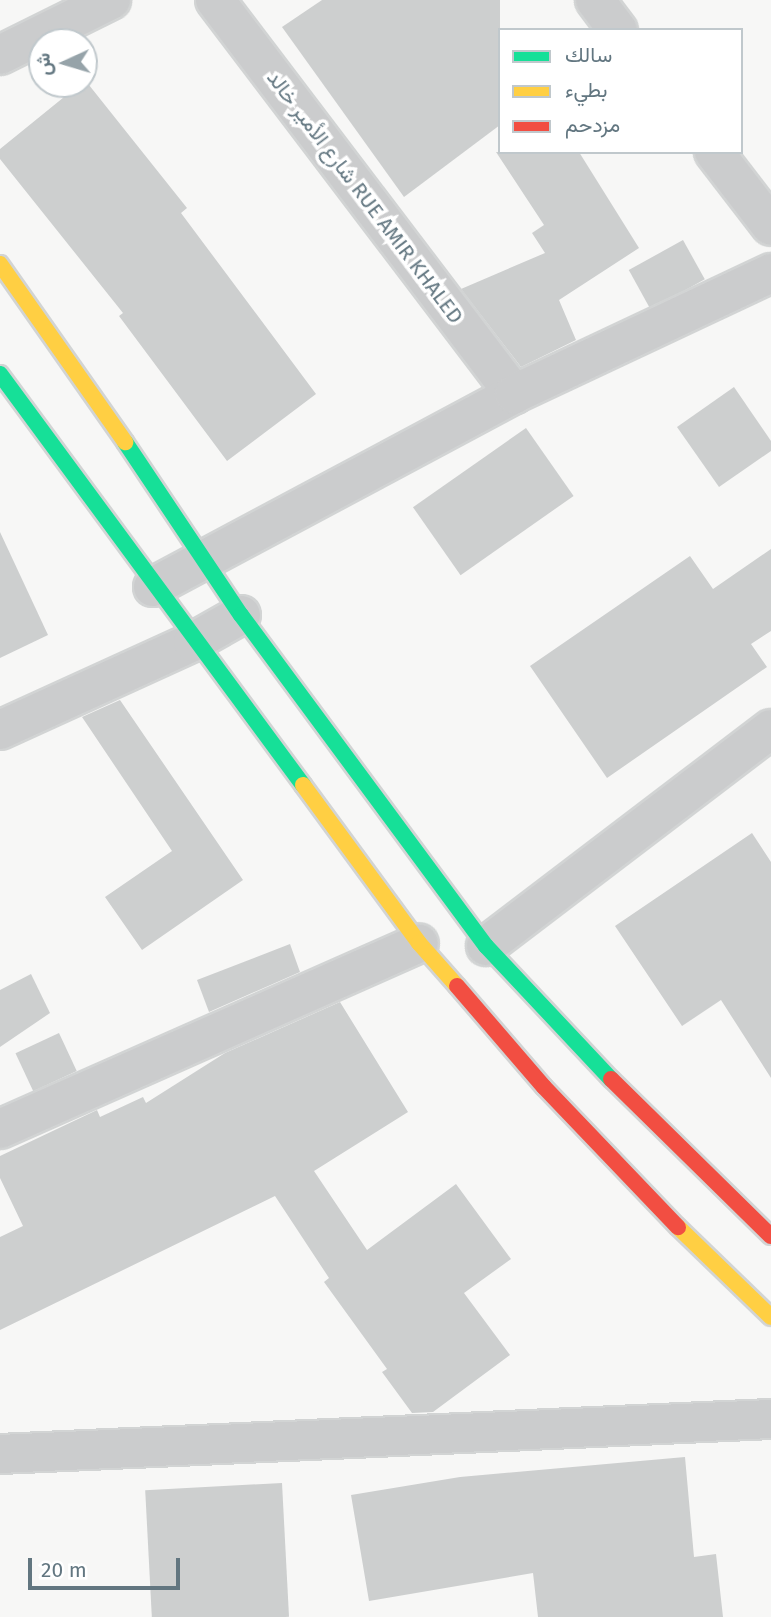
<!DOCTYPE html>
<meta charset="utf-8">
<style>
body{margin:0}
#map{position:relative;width:771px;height:1617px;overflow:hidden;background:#f7f7f6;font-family:"Fira Sans",Vazirmatn,sans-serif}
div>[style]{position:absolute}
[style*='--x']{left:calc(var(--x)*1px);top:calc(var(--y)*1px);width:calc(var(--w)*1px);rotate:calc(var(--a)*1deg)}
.building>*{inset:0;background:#cdcfcf;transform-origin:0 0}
.roads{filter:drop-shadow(2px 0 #d2d4d4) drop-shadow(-2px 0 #d2d4d4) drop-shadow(0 2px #d2d4d4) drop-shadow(0 -2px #d2d4d4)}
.street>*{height:38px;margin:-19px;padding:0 19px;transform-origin:19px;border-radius:19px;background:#cbcccd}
.fast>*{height:16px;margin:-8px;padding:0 8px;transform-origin:8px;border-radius:8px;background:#16e098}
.slow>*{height:16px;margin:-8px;padding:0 8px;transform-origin:8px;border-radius:8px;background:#ffcf43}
.jam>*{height:16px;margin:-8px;padding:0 8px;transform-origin:8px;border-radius:8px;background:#f24e42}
span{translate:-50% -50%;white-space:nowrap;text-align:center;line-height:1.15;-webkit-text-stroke:7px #fff;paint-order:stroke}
.street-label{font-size:21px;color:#627680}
.legend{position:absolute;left:498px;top:28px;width:245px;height:126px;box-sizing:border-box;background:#fff;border:2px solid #c0c8cc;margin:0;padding:9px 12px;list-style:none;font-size:21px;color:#627680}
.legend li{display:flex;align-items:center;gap:14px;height:35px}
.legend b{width:35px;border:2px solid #c0c8cc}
.north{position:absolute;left:28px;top:28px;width:70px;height:70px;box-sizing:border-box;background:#fff;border:2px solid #c0c8cc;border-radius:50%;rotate:266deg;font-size:19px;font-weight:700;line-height:28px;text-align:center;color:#627680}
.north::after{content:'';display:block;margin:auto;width:24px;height:32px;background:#96a3a9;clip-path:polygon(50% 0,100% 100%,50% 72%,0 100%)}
.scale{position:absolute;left:28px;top:1558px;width:152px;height:32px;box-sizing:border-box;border:4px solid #627680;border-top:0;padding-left:9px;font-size:21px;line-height:24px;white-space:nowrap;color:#627680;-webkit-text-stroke:5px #fff;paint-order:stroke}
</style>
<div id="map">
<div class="building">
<div style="clip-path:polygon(322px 0,500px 0,500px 125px,404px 197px,282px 27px)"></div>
<div style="clip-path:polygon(85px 80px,187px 208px,181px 213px,316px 394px,227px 461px,119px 316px,123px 313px,0 159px,0 149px)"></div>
<div style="clip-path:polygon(496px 152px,579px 152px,639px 248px,559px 300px,576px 340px,521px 367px,461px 289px,545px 253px,532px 233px,544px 225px)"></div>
<div style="left:683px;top:240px;width:45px;height:62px;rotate:61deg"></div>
<div style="clip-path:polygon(734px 387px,771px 441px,771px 451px,719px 487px,677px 427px)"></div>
<div style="left:526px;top:428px;width:83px;height:138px;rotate:55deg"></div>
<div style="clip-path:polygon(0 532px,48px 635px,0 658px)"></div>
<div style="clip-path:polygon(771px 549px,771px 631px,751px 644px,767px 667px,607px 778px,530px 666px,690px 556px,713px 589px)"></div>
<div style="clip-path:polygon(120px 700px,243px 880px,142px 950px,105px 897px,172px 851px,82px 717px)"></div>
<div style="clip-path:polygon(752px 833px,771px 862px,771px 1078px,721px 1000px,682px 1026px,615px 926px)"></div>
<div style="clip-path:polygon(290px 944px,300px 972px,209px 1012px,197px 980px)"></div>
<div style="clip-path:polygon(31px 974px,50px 1013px,0 1047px,0 990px)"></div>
<div style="clip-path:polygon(340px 1002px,408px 1112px,314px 1171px,367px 1250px,456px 1184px,511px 1259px,464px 1293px,510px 1355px,433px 1412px,412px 1413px,382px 1372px,387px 1369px,324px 1282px,329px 1278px,275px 1196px,0 1330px,0 1237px,23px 1226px,0 1178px,0 1156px,97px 1110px,100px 1117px,143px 1097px,146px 1103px,225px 1053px)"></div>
<div style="left:59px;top:1033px;width:42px;height:48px;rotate:65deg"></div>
<div style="clip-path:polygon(685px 1457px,694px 1557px,716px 1554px,723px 1617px,538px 1617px,533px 1573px,369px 1601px,351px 1495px,460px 1477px)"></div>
<div style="left:282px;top:1483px;width:134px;height:137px;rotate:87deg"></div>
</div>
<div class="roads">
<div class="street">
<div style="--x:215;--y:0;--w:495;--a:52.8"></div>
<div style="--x:595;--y:0;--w:38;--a:53"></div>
<div style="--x:0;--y:55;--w:124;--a:-26.4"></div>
<div style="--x:714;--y:152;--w:93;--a:52.4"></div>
<div style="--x:153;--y:587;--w:409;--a:-28.1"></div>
<div style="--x:514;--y:394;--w:284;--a:-25.2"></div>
<div style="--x:0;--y:730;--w:212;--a:-24.5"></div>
<div style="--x:193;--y:642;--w:55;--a:-29.4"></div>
<div style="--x:486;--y:946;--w:358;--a:-37.3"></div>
<div style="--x:0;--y:1129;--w:458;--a:-23.9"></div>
<div style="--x:0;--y:1454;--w:772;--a:-2.6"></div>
</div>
<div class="fast">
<div style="--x:0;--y:374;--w:511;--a:53.6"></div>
<div style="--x:125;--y:442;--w:208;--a:56.2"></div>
<div style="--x:241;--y:615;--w:412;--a:53.5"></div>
<div style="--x:486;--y:946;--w:183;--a:46.8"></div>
</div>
<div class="slow">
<div style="--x:0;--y:264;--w:218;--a:54.9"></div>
<div style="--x:303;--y:785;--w:196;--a:53.7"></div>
<div style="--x:419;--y:943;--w:57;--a:48.5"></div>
<div style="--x:678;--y:1227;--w:129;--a:44.1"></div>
</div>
<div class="jam">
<div style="--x:457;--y:986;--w:133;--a:49.3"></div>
<div style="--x:544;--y:1087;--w:194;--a:46.3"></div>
<div style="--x:611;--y:1079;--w:224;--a:44.5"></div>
</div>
</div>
<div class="street-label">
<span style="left:365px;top:197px;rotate:53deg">شارع الأمير خالد RUE AMIR KHALED</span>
</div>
<ul class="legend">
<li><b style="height:9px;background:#16e098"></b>سالك</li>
<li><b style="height:9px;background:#ffcf43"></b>بطيء</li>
<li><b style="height:9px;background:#f24e42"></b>مزدحم</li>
</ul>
<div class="north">ش</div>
<div class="scale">20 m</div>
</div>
